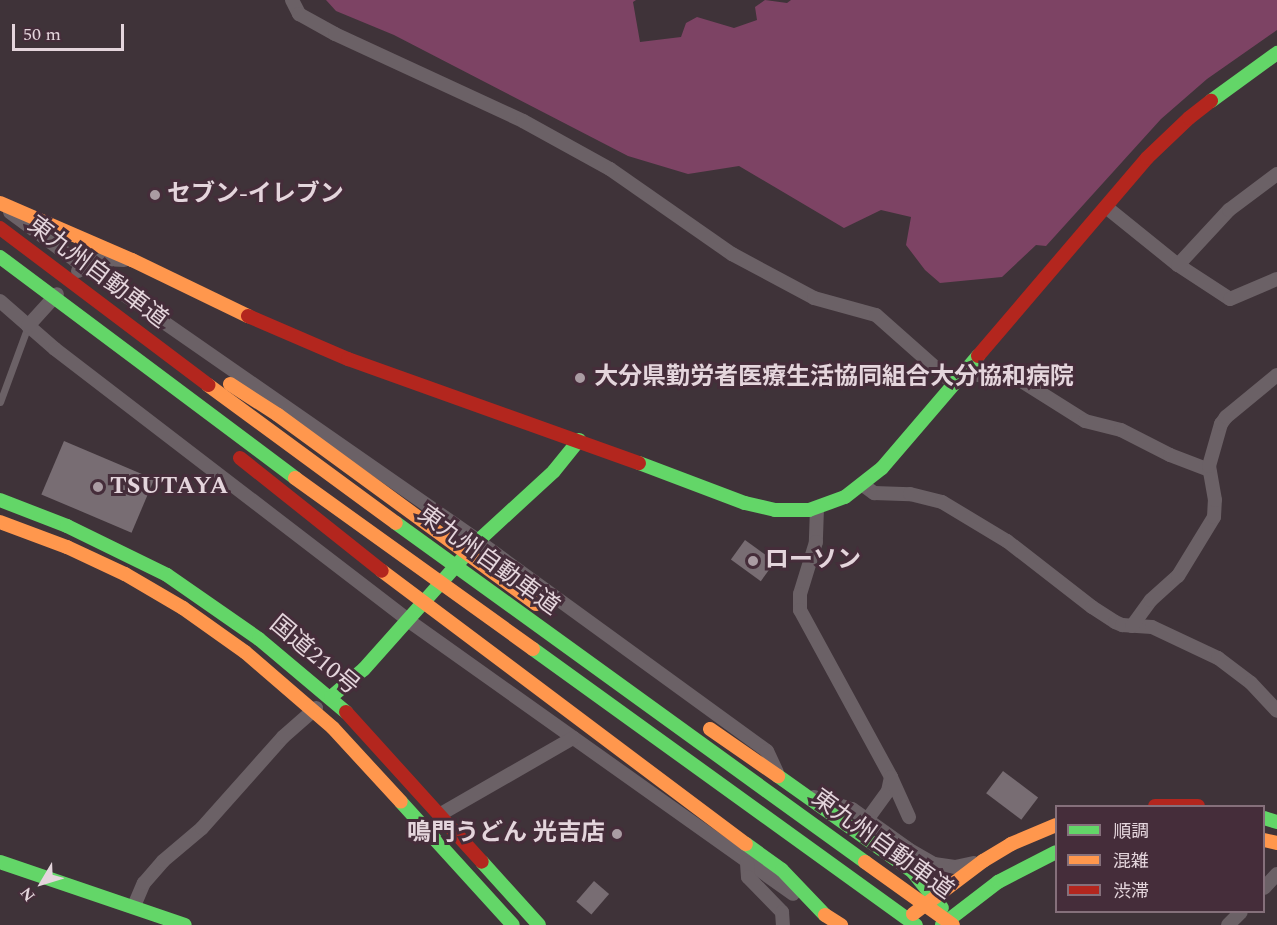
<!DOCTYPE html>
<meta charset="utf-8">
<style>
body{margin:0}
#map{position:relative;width:1277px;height:925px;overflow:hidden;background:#3f3339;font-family:Spectral,"Noto Sans JP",serif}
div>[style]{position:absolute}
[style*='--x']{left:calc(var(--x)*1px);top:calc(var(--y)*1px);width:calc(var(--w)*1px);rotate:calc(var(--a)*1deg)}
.green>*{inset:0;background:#7d4364}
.building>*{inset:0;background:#786d73;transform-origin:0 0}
.lane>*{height:7px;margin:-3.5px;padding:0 3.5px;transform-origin:3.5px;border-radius:3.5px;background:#6b6166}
.street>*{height:14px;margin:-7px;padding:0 7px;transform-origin:7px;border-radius:7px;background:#6b6166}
.fast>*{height:14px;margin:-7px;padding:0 7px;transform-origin:7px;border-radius:7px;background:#63d668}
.slow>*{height:14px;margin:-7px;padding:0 7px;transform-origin:7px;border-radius:7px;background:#ff974d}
.jam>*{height:14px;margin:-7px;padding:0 7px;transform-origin:7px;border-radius:7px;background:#b3261e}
.dots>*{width:16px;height:16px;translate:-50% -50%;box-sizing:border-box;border:3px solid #452d3a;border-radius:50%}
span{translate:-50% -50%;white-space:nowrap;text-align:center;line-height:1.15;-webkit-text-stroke:6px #452d3a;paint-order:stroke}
.poi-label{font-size:24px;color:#e4d5dc;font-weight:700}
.left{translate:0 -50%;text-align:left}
.right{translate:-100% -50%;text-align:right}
.street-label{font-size:24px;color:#e4d5dc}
.legend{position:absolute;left:1055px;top:805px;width:210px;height:108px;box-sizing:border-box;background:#452d3a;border:2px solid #85707b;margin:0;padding:8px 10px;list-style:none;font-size:18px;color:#e4d5dc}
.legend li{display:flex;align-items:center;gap:12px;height:30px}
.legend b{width:30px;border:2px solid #85707b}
.north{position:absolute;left:12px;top:853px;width:60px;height:60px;-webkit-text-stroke:4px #452d3a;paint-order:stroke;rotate:232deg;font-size:16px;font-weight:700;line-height:24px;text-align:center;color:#e4d5dc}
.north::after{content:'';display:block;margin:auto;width:21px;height:27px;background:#e4d5dc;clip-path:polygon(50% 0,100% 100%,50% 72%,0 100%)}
.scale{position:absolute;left:12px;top:24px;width:112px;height:27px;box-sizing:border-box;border:3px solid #e4d5dc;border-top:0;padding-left:8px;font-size:18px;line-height:21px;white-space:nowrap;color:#e4d5dc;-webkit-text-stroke:4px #452d3a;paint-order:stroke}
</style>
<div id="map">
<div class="green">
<div style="clip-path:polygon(326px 0,636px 0,633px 2px,640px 42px,681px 37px,686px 23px,697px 17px,734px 28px,757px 20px,755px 7px,765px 0,787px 3px,791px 0,1277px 0,1277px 30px,1207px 79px,1161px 119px,1046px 246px,1036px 245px,1002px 277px,940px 283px,925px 270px,906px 245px,911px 217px,881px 210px,844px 228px,739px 166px,688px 174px,628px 156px,394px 35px,336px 11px)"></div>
</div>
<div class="building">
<div style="left:64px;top:441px;width:98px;height:58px;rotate:23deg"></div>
<div style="left:745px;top:540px;width:37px;height:24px;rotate:36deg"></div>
<div style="left:1003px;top:771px;width:44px;height:28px;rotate:37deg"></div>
<div style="left:594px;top:881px;width:20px;height:27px;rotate:41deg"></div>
</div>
<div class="lane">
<div style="--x:0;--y:402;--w:81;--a:-69.8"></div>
</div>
<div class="street">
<div style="--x:292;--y:0;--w:16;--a:63"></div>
<div style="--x:299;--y:14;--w:41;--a:29.1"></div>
<div style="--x:335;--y:34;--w:207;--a:24.8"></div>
<div style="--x:523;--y:121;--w:99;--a:28.9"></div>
<div style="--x:610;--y:169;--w:149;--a:34.9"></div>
<div style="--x:732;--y:254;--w:93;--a:28.2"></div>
<div style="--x:814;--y:298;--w:64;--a:15.3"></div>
<div style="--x:876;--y:315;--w:104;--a:41.5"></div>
<div style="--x:1106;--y:207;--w:92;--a:38.9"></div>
<div style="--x:1178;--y:265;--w:62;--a:33.2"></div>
<div style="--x:1230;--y:299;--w:51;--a:-23.1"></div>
<div style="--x:10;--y:212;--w:91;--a:36.5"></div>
<div style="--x:83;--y:266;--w:481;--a:34.8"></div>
<div style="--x:478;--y:541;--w:357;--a:36"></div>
<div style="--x:767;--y:751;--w:23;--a:65"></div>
<div style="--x:1178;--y:265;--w:75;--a:-47.2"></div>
<div style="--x:1229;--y:210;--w:60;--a:-36.9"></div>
<div style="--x:78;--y:271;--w:7;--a:-45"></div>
<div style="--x:83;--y:266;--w:22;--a:-18"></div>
<div style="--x:104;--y:259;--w:20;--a:3"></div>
<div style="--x:0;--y:301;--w:73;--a:41.1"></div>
<div style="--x:55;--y:349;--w:446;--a:37.5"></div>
<div style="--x:409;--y:621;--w:471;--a:35.4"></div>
<div style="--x:28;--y:326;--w:43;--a:-47.8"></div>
<div style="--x:969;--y:367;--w:13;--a:39"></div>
<div style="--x:979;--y:375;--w:22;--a:3"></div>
<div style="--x:1001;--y:376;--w:19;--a:12"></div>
<div style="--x:1020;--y:380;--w:77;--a:32.2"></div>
<div style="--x:1085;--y:421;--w:37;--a:14"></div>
<div style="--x:1121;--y:430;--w:55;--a:27"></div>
<div style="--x:1170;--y:455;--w:42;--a:21"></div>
<div style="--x:863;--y:485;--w:14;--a:36"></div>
<div style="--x:874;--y:493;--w:36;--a:2"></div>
<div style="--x:910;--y:494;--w:33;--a:14"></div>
<div style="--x:942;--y:502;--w:76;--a:31"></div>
<div style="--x:1007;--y:541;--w:108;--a:37.8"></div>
<div style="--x:1092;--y:607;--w:27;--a:33"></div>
<div style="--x:1115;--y:622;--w:8;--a:23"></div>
<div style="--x:1122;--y:625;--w:30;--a:4"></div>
<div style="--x:1152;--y:627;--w:73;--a:25.2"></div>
<div style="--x:1218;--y:658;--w:41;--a:37.1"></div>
<div style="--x:1251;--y:683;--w:38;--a:47"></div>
<div style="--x:817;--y:508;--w:34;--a:92"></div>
<div style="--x:816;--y:542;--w:54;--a:107.1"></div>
<div style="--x:800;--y:594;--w:16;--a:90"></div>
<div style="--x:800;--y:610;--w:190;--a:61.4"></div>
<div style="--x:891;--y:777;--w:14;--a:102"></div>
<div style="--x:888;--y:791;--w:34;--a:126"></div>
<div style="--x:1132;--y:626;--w:32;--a:-54"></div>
<div style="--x:1151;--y:600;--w:36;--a:-42"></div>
<div style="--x:1178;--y:576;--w:69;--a:-58.6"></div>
<div style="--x:1214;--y:517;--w:17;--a:-87"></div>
<div style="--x:1215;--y:500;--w:35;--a:-100"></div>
<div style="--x:1209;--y:466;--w:44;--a:-74.1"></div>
<div style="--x:1221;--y:424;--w:9;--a:-54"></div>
<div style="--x:1226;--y:417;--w:66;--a:-39.5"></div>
<div style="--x:891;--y:777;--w:44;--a:65.8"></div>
<div style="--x:814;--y:797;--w:40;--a:18"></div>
<div style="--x:852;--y:809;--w:69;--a:35.5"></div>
<div style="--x:908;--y:849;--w:30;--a:30"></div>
<div style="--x:934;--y:864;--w:21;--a:8"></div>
<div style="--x:955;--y:867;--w:19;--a:-12"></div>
<div style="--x:439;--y:815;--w:155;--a:-29.9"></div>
<div style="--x:747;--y:863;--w:14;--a:86"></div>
<div style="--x:748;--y:877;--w:49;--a:45.8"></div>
<div style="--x:782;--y:912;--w:13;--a:86"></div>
<div style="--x:1264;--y:888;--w:19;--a:-47"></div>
<div style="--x:134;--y:906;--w:25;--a:-67"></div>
<div style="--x:144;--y:883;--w:29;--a:-49"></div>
<div style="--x:163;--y:861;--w:51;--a:-40.2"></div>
<div style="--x:202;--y:828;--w:122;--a:-48.3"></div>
<div style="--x:283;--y:737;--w:44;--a:-41.3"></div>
<div style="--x:1228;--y:925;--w:18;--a:-45"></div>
</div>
<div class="fast">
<div style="--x:1211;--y:101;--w:82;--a:-36"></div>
<div style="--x:0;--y:257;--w:369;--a:36.8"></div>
<div style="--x:639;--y:463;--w:113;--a:20.7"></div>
<div style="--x:745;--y:503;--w:31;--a:13"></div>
<div style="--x:775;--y:510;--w:34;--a:0"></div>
<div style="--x:809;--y:510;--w:38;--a:-20"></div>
<div style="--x:845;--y:497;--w:47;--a:-38.1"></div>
<div style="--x:882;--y:468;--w:148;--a:-49.4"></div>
<div style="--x:0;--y:500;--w:72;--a:21.2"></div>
<div style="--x:67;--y:526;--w:111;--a:26.1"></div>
<div style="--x:167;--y:575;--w:112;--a:34.8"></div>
<div style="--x:259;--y:639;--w:114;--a:40"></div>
<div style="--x:396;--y:523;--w:579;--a:35.86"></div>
<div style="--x:533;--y:649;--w:472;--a:35.8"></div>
<div style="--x:331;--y:697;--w:43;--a:-40.3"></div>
<div style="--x:364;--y:669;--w:171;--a:-48.3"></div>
<div style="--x:478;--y:541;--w:103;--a:-42.6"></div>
<div style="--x:554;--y:471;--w:40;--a:-51"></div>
<div style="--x:778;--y:776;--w:166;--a:35.4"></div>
<div style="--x:913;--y:872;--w:46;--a:51.1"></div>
<div style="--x:401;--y:802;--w:166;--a:47.7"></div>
<div style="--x:1264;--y:818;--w:14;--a:17"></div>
<div style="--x:746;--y:844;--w:44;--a:35.8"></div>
<div style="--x:782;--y:870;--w:62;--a:46.3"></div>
<div style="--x:0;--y:862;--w:195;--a:18.8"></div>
<div style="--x:482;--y:862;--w:85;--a:47.9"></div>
<div style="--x:942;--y:925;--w:71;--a:-37.5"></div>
<div style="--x:998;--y:882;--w:65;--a:-27.3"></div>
</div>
<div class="slow">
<div style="--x:0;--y:203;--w:144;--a:23.4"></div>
<div style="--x:132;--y:260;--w:129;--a:25.8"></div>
<div style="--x:230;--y:384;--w:57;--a:32.9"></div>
<div style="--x:278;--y:415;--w:320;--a:36.2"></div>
<div style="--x:208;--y:385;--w:233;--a:36.3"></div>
<div style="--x:295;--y:478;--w:293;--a:35.7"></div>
<div style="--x:0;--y:522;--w:72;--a:20.5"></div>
<div style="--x:67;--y:547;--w:64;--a:25"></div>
<div style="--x:125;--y:574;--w:67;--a:30.4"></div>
<div style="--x:183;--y:608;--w:76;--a:35.4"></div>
<div style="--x:245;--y:652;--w:116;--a:40.8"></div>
<div style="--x:333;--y:728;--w:100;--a:47.4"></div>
<div style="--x:382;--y:571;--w:455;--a:36.9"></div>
<div style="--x:710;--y:729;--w:83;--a:34.7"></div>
<div style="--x:1264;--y:840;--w:13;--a:13"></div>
<div style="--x:865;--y:862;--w:108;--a:35.6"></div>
<div style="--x:913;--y:914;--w:88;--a:-37.1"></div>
<div style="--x:983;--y:861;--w:33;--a:-31"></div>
<div style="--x:1011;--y:844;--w:49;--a:-22.9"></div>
<div style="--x:825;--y:915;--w:19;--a:32"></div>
</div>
<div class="jam">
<div style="--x:0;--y:228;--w:261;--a:37"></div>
<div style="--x:248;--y:316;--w:109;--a:23.3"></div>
<div style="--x:348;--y:359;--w:309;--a:19.7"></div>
<div style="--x:978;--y:356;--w:260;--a:-49.5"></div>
<div style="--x:1147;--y:158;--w:58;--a:-43.6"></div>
<div style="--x:1189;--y:118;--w:28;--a:-38"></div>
<div style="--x:240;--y:458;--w:181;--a:38.5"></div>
<div style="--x:346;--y:712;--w:202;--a:47.8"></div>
<div style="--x:1155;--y:806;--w:43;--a:0"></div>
</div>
<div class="dots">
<div style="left:155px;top:195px;background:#aa9ca3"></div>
<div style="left:580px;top:378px;background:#aa9ca3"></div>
<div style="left:98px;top:487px;background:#aa9ca3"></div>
<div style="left:753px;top:561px;background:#aa9ca3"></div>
<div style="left:617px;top:834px;background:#aa9ca3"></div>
</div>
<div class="poi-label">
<span class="left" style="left:167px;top:195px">セブン-イレブン</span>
<span class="left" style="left:594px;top:378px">大分県勤労者医療生活協同組合大分協和病院</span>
<span class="left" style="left:110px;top:487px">TSUTAYA</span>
<span class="left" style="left:765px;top:561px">ローソン</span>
<span class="right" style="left:605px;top:834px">鳴門うどん 光吉店</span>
</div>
<div class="street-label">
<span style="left:97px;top:273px;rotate:37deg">東九州自動車道</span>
<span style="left:488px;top:561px;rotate:36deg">東九州自動車道</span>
<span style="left:314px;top:656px;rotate:40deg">国道210号</span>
<span style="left:882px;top:845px;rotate:36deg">東九州自動車道</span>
</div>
<ul class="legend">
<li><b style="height:8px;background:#63d668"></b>順調</li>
<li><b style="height:8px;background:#ff974d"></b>混雑</li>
<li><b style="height:8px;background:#b3261e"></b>渋滞</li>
</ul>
<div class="north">N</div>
<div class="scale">50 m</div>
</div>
